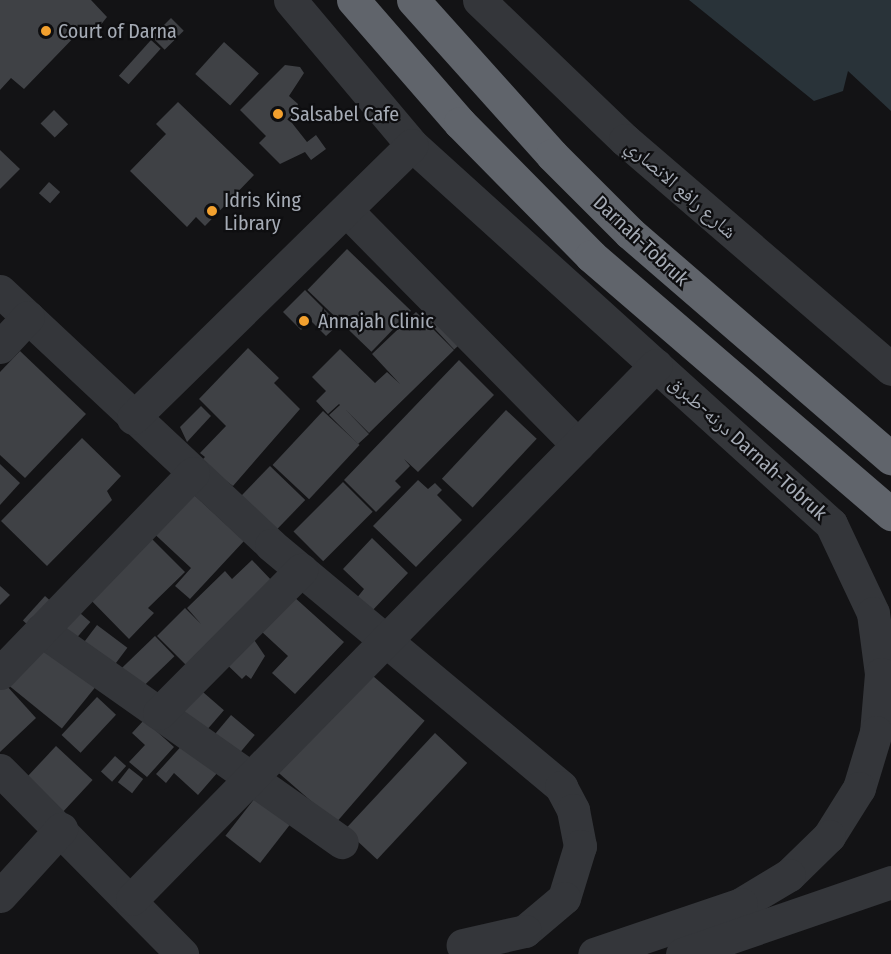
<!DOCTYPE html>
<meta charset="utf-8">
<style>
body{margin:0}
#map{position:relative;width:891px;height:954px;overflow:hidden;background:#131315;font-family:"Fira Sans Condensed","Noto Naskh Arabic",sans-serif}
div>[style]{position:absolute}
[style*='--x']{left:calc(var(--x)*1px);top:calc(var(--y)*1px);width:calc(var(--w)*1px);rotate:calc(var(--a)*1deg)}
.water>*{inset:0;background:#293339}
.building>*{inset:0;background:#3f4145;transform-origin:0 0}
.minor>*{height:33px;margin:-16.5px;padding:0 16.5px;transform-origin:16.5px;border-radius:16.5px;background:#34363a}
.highway>*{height:33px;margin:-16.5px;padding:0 16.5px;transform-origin:16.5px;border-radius:16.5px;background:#60646b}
.dots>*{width:16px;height:16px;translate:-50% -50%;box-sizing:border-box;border:3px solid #0e0e10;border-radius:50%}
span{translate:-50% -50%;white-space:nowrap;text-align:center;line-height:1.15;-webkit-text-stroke:4.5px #0e0e10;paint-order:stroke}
.poi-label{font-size:20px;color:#a5abb5}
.left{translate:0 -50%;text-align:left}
.street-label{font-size:20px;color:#a5abb5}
</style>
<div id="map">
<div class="water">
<div style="clip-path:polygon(689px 0,891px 0,891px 111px,848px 71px,843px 91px,814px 101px)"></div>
</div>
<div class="building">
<div style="clip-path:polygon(0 0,91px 0,107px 17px,91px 37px,82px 29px,24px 89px,11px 78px,0 90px)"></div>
<div style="left:171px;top:18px;width:18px;height:27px;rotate:45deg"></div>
<div style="left:151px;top:40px;width:13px;height:48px;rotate:42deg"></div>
<div style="left:224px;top:42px;width:47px;height:43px;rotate:42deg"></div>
<div style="clip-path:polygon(285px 65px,300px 67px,304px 73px,289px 96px,298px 104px,292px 123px,307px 142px,316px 135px,326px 149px,311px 160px,305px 152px,280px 164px,259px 143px,266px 136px,240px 110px)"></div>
<div style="clip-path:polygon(178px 102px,254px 175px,205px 226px,196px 217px,187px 227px,130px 171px,166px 134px,156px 124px)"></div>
<div style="left:54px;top:110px;width:20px;height:19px;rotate:45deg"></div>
<div style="clip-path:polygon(0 150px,20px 169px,0 189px)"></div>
<div style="left:49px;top:182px;width:15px;height:15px;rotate:42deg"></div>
<div style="left:347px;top:249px;width:89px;height:57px;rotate:44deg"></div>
<div style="clip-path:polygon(305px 290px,339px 324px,326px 336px,310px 320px,301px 330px,283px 312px)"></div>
<div style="left:435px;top:310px;width:42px;height:13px;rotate:47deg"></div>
<div style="clip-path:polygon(416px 312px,454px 350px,369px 433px,345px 409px,369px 434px,358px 444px,329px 415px,340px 405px,334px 399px,339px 404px,328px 414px,316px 401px,326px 391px,312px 377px,340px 349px,375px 383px,387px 372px,400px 384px,372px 354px)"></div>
<div style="clip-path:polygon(248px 348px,279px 378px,274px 383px,300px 409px,233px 486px,200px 462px,205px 457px,200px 453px,226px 426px,199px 399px)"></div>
<div style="clip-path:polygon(20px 351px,86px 414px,25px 478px,0 455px,0 372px)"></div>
<div style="clip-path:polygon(459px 360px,494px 395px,418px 472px,404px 459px,410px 466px,395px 481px,401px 487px,376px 512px,344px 480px)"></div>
<div style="clip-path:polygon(201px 406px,211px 416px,187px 442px,180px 427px)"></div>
<div style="left:506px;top:410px;width:42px;height:94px;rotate:43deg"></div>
<div style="left:323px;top:411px;width:50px;height:74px;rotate:43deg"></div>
<div style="clip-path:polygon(82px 438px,121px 476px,107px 491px,112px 500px,47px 566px,1px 521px)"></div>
<div style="clip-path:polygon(0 464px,20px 483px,0 505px)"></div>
<div style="left:270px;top:466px;width:49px;height:42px;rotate:44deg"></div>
<div style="clip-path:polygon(418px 480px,428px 489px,435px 483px,442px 490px,437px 495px,462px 520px,416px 567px,373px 526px)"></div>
<div style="left:343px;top:482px;width:42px;height:70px;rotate:45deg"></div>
<div style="clip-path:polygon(192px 493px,244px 541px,190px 599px,175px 586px,191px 568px,147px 527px)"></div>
<div style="clip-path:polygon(144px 531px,185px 572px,148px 608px,154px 613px,129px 639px,83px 592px)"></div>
<div style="clip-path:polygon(372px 538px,408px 573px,370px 613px,356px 599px,364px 589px,343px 569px)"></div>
<div style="clip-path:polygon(252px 560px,274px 583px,190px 669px,157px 636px,185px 608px,201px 624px,187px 608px,225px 571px,232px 579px)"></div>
<div style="clip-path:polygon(0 586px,10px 595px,0 605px)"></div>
<div style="left:45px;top:596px;width:13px;height:33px;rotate:42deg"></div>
<div style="clip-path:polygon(293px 596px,344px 642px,295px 694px,272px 673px,288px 656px,261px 631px)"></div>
<div style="left:73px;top:607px;width:23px;height:30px;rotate:41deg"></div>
<div style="left:97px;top:625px;width:38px;height:27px;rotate:37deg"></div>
<div style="clip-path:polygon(246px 628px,265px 656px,251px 679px,246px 675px,242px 679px,218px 656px)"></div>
<div style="left:155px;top:636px;width:28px;height:54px;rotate:46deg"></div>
<div style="left:36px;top:638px;width:77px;height:54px;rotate:39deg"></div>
<div style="left:365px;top:669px;width:79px;height:135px;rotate:41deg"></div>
<div style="clip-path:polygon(6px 685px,36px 718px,0 752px,0 690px)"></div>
<div style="left:196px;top:686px;width:37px;height:38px;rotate:41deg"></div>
<div style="left:97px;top:697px;width:26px;height:52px;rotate:43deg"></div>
<div style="left:231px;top:715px;width:31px;height:30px;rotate:40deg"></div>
<div style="clip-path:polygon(144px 720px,174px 747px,147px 777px,129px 762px,145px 745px,132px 733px)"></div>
<div style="left:435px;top:733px;width:44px;height:132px;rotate:43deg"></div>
<div style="clip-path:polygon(185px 742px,218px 772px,198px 795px,174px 773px,166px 783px,156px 774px)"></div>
<div style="left:56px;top:746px;width:50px;height:47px;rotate:43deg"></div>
<div style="left:115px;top:756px;width:15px;height:21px;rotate:42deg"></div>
<div style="left:129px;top:768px;width:18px;height:18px;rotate:38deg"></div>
<div style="left:255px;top:798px;width:44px;height:48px;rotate:38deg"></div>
</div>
<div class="minor">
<div style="--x:290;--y:0;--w:189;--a:49.9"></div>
<div style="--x:412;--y:145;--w:565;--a:42.13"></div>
<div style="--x:831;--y:524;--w:98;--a:64.7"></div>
<div style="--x:873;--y:613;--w:62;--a:82.5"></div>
<div style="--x:881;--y:674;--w:58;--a:94.9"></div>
<div style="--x:876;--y:732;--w:59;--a:106.9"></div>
<div style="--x:859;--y:788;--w:57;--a:122"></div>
<div style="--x:829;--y:836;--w:56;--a:135.7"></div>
<div style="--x:789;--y:875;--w:56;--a:148.9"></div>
<div style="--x:741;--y:904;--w:155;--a:161.2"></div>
<div style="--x:479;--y:0;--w:202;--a:43.8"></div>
<div style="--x:625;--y:140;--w:351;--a:40.7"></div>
<div style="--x:346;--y:210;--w:330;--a:45.4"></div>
<div style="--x:0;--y:291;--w:371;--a:43.1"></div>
<div style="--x:271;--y:545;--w:378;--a:39.8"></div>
<div style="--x:561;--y:787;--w:26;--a:62"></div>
<div style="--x:573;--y:810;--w:37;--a:79"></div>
<div style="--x:580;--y:846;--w:54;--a:107.1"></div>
<div style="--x:564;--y:898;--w:51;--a:139.8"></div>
<div style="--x:525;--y:931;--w:64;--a:167.3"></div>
<div style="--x:0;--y:347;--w:41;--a:-47"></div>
<div style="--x:133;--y:418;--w:390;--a:-44.4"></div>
<div style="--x:41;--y:630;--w:368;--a:35.2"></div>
<div style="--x:0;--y:673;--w:278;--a:-46"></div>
<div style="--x:159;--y:713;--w:202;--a:-45.2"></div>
<div style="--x:0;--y:770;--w:259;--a:45.3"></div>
<div style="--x:0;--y:896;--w:91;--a:-47.7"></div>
<div style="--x:132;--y:899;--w:748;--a:-45.54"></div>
<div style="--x:682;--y:954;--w:221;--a:-19"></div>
</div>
<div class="highway">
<div style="--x:353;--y:0;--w:163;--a:49"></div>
<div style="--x:460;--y:123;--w:187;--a:45.4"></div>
<div style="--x:591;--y:256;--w:396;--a:40.7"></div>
<div style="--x:413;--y:0;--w:208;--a:48.1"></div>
<div style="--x:552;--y:155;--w:110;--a:45"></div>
<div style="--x:630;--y:233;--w:345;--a:40.8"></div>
</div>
<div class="dots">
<div style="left:46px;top:31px;background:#f2a02e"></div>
<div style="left:278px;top:114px;background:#f2a02e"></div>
<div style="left:212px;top:211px;background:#f2a02e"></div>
<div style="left:304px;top:321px;background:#f2a02e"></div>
</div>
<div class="poi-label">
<span class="left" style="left:58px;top:31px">Court of Darna</span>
<span class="left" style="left:290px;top:114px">Salsabel Cafe</span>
<span class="left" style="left:224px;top:212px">Idris King<br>Library</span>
<span class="left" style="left:318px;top:321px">Annajah Clinic</span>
</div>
<div class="street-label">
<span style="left:681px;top:189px;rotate:41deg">شارع رافع الانصاري</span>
<span style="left:641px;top:241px;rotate:43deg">Darnah-Tobruk</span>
<span style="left:748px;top:448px;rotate:42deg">درنه-طبرق Darnah-Tobruk</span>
</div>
</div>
